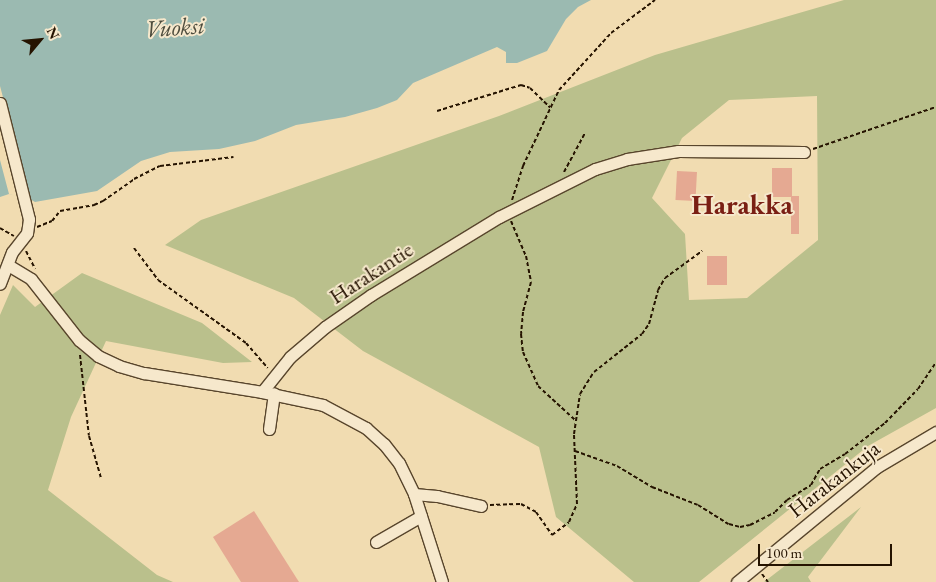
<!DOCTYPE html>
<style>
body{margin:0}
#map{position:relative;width:936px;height:582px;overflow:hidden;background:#f1dcb1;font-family:"EB Garamond",serif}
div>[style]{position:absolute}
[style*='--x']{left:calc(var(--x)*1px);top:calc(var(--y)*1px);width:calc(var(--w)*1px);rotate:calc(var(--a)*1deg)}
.green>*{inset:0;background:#bac08c}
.water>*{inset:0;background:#9bbab1}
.pier>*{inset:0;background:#f1dcb1}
.building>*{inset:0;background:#e5a992;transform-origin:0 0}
.path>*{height:2px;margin-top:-1px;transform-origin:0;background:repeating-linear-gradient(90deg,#251300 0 4px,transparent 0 6.5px)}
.roads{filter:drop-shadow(1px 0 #58452c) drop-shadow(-1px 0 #58452c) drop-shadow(0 1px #58452c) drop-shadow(0 -1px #58452c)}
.minor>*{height:11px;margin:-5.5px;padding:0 5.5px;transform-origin:5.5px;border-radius:5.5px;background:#f6e8cc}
span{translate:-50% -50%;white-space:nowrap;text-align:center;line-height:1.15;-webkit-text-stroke:4px #f6e8cc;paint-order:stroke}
.street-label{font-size:22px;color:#251300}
.water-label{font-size:24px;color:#4e4d3e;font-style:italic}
.district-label{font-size:28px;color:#7a1f14;font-weight:700}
.north{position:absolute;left:15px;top:15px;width:50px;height:50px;-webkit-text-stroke:4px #f6e8cc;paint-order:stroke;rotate:62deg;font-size:14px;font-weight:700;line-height:20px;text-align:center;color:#251300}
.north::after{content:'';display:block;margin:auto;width:18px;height:22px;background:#251300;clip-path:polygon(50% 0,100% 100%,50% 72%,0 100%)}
.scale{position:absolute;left:758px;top:544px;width:134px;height:22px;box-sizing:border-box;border:2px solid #251300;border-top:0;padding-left:6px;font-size:15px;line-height:18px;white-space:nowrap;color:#251300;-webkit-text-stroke:4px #f6e8cc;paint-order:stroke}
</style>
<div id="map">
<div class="green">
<div style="clip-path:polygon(evenodd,844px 0,936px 0,936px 408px,868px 446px,699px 582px,634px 582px,556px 517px,539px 447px,363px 351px,294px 298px,165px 245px,201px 220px,499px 116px,655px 55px,844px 0,817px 96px,818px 240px,747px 298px,689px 300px,685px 234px,652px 198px,682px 138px,729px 100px,817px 96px)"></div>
<div style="clip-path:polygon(82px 273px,202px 323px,252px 362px,223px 363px,106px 341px,71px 417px,48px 490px,157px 575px,173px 582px,0 582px,0 315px,13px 285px,35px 307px)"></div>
<div style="clip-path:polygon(861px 507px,808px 577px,811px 582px,764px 582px)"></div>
</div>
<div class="water">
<div style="clip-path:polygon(0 0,591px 0,578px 7px,566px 19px,547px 51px,517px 63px,506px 63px,506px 52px,497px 47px,413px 83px,397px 100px,377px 108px,345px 117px,296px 125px,255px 141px,219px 149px,170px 152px,141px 161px,97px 191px,35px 202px,25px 196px,9px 194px,0 197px)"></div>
</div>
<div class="pier">
<div style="clip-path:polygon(0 86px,31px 203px,24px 198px,9px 194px,0 160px)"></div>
</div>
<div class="building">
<div style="left:772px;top:168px;width:20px;height:29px"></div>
<div style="left:677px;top:171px;width:20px;height:29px;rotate:3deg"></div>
<div style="left:791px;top:196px;width:8px;height:38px"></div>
<div style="left:707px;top:256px;width:20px;height:29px"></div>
<div style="clip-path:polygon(254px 511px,299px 582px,241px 582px,213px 537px)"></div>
</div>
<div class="path">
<div style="--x:437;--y:111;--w:88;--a:-17.2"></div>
<div style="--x:521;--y:85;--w:9;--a:18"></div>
<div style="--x:530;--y:88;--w:28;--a:44"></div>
<div style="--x:813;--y:149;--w:130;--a:-18.9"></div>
<div style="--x:564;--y:172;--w:44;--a:-61.7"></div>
<div style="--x:512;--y:200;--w:36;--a:-72"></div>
<div style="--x:523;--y:166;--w:84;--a:-64.7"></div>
<div style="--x:559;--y:90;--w:77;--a:-47.6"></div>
<div style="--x:611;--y:33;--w:55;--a:-36.9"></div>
<div style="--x:511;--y:221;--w:38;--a:67"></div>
<div style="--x:526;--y:256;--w:26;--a:79"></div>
<div style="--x:531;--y:282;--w:31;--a:105"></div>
<div style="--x:523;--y:312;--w:22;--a:95"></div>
<div style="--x:521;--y:334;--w:18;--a:84"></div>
<div style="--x:523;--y:352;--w:37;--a:66"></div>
<div style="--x:538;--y:386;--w:50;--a:42.6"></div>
<div style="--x:37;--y:227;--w:16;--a:-22"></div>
<div style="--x:52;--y:221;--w:13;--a:-51"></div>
<div style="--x:60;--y:211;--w:35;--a:-10"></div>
<div style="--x:94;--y:205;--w:10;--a:-24"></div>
<div style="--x:103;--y:201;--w:38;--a:-35"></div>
<div style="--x:134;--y:179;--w:29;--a:-27"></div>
<div style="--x:160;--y:166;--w:74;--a:-7"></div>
<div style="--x:0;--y:228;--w:16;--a:30"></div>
<div style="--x:134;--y:248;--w:40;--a:53"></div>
<div style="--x:158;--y:280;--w:108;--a:35.6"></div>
<div style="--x:246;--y:343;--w:33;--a:49"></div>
<div style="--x:26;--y:251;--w:20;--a:63"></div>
<div style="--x:80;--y:355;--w:81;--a:83.7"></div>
<div style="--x:89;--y:436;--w:44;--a:74.1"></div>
<div style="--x:575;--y:451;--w:45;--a:19.7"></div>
<div style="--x:617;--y:466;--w:41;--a:31"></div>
<div style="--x:652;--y:487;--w:49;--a:21.4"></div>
<div style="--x:698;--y:505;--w:36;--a:32"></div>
<div style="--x:729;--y:524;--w:11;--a:15"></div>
<div style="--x:740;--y:527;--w:10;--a:-11"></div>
<div style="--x:750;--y:525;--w:28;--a:-27"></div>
<div style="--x:775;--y:512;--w:17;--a:-45"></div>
<div style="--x:787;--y:500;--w:28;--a:-32"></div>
<div style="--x:811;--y:485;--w:18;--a:-61"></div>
<div style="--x:820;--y:469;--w:29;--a:-31"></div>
<div style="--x:845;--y:454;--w:51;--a:-37.8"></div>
<div style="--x:885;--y:423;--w:47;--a:-45.9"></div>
<div style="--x:918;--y:389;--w:32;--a:-56"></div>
<div style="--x:490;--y:505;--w:31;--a:-2"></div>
<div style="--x:521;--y:504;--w:17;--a:28"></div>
<div style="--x:536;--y:512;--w:28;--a:55"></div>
<div style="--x:552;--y:535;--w:21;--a:-37"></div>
<div style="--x:569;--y:522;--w:20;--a:-66"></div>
<div style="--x:577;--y:504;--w:70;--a:-92.5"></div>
<div style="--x:574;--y:434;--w:40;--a:-81.5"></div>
<div style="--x:580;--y:394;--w:26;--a:-58"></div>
<div style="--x:594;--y:372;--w:61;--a:-38.4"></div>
<div style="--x:642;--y:334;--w:12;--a:-55"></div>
<div style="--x:649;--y:324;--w:35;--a:-75"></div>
<div style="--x:658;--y:290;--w:14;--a:-60"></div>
<div style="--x:665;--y:278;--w:46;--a:-36.1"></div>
<div style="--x:762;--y:574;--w:10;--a:53"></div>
</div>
<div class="roads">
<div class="minor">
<div style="--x:0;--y:103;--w:120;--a:76"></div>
<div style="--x:29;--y:219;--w:14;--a:98"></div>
<div style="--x:27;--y:233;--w:24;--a:128"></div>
<div style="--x:12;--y:252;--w:34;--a:111"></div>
<div style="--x:8;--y:265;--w:27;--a:31"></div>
<div style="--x:31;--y:279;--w:78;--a:51.8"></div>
<div style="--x:79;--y:340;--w:25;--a:40"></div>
<div style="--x:98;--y:356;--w:23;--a:25"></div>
<div style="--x:119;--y:366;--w:26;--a:16"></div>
<div style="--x:144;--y:373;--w:120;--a:9.1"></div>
<div style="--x:262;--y:392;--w:45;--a:-51.3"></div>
<div style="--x:290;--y:357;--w:46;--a:-40.6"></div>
<div style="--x:325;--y:327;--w:56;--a:-34.8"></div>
<div style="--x:371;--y:295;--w:150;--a:-31.4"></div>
<div style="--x:499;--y:217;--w:107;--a:-26.6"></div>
<div style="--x:595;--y:169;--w:34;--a:-17"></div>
<div style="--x:627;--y:159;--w:52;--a:-8.9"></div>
<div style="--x:678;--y:151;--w:126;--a:0.5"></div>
<div style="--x:262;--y:392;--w:62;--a:12"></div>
<div style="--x:323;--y:405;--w:49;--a:28.1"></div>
<div style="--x:366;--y:428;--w:24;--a:42"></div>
<div style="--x:384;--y:444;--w:24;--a:52"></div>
<div style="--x:399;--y:463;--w:34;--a:64"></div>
<div style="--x:414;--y:494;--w:92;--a:72.3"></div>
<div style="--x:269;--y:429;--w:36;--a:-82"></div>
<div style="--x:414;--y:494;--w:23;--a:5"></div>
<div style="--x:437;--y:496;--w:45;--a:12.8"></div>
<div style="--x:376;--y:542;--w:52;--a:-30"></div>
<div style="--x:737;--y:582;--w:181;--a:-39.4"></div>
<div style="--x:877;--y:467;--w:69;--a:-30.7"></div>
</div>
</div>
<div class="street-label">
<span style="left:371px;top:273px;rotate:-33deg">Harakantie</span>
<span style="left:834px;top:479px;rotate:-38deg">Harakankuja</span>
</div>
<div class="water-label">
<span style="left:175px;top:27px;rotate:-4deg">Vuoksi</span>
</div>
<div class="district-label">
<span style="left:742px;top:204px">Harakka</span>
</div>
<div class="north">N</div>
<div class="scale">100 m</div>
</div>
